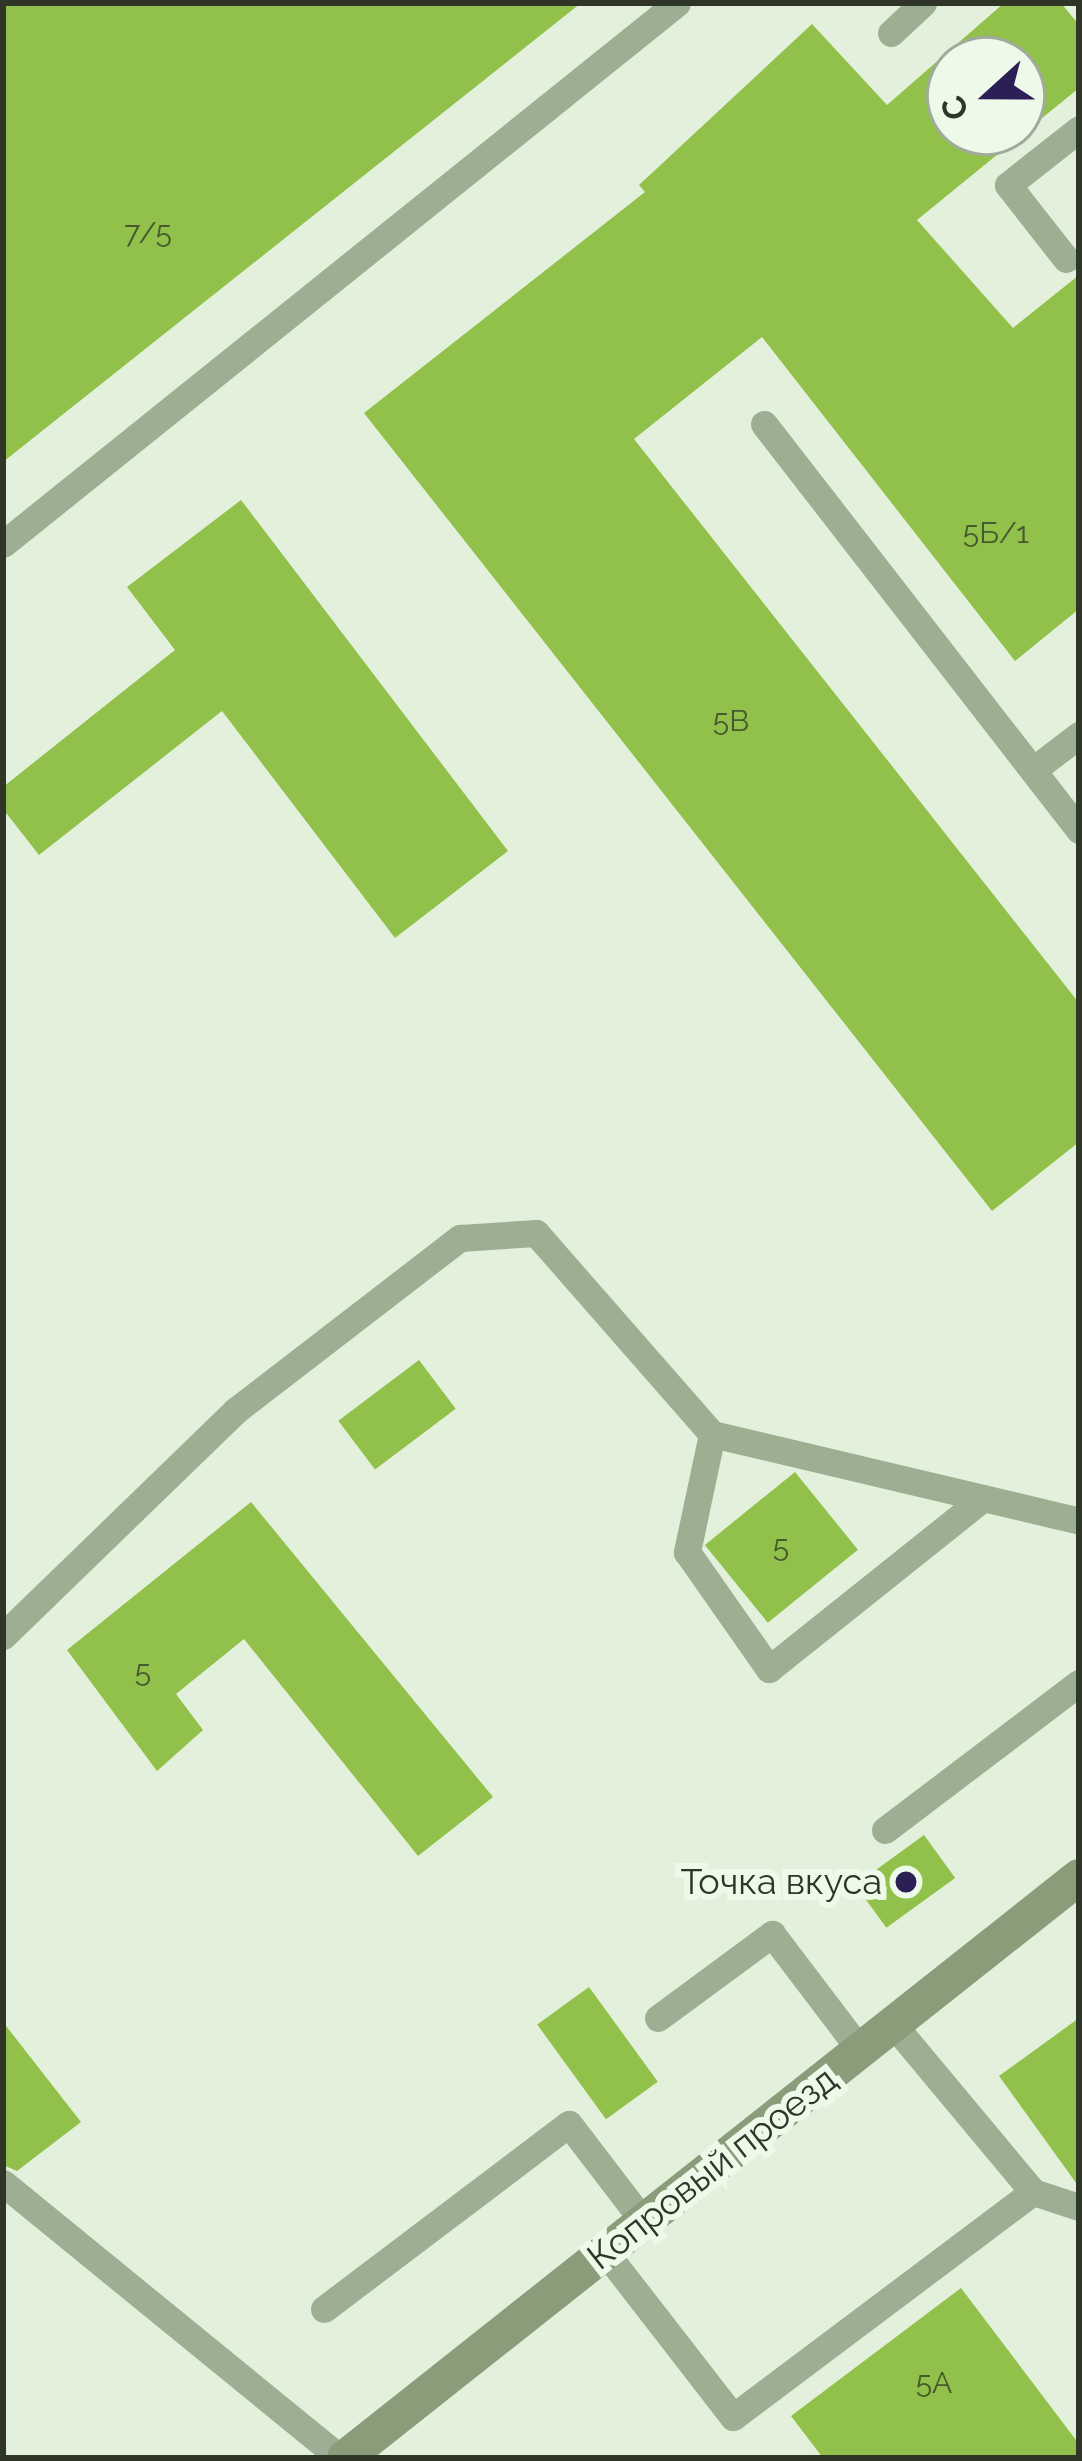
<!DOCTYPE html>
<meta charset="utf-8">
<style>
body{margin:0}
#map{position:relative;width:1082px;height:2461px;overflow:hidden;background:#e3f1dc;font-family:Raleway,sans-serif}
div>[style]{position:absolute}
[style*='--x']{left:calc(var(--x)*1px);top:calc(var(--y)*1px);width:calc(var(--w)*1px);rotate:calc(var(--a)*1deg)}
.building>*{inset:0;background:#91c14a;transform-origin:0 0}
.lane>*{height:27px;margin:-13.5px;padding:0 13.5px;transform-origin:13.5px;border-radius:13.5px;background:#9daf92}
.secondary>*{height:36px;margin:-18px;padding:0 18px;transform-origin:18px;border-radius:18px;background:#8a9c7a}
.dots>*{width:33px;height:33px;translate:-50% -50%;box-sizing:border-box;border:6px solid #edf9e9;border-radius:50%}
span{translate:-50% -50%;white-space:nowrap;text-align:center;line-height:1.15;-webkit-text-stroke:12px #edf9e9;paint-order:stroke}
.number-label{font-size:30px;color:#485930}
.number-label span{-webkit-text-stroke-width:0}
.poi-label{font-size:36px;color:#2f3628}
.right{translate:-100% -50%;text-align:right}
.street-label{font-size:36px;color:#2f3628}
.frame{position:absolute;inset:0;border:6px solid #2f3628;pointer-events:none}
.north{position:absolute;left:926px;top:36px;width:120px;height:120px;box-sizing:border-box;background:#edf9e9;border:3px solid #a1ab9c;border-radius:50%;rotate:249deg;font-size:33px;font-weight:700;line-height:48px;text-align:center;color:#2f3628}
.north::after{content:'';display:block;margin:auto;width:42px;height:54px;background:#2c1f56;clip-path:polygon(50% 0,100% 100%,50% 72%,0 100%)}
</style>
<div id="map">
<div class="building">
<div style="clip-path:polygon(3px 3px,581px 3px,3px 462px)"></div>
<div style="clip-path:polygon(evenodd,1004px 3px,1061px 3px,1079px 25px,1079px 88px,917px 220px,1013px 328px,1079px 275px,1079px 609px,1015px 661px,762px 337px,634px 439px,1079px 1003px,1079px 1142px,992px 1211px,364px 413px,645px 192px,639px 185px,812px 24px,887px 105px,1004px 3px,950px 60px,1022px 60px,1022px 132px,950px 132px,950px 60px)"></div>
<div style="clip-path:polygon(241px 500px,508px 851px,395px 938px,222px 711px,39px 855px,3px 809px,3px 787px,175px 650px,127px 587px)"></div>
<div style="left:419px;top:1360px;width:61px;height:101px;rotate:53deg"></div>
<div style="left:795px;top:1472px;width:100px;height:116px;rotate:51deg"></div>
<div style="clip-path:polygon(251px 1502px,493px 1797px,418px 1856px,244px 1639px,176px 1694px,203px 1730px,157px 1771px,67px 1650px)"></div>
<div style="left:924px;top:1835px;width:53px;height:85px;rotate:54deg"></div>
<div style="left:589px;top:1987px;width:117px;height:64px;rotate:54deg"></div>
<div style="clip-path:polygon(1079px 2018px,1079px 2187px,999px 2076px)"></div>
<div style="clip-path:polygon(3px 2022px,81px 2122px,17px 2171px,3px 2165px)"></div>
<div style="clip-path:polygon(961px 2288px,1079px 2444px,1079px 2458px,823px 2458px,791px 2416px)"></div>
</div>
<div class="lane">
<div style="--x:891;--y:33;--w:44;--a:-43.2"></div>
<div style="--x:1066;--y:259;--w:94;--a:-128.1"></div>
<div style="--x:1008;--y:185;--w:90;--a:-38.3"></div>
<div style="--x:764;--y:424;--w:514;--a:52.19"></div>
<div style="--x:3;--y:544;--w:864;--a:-38.75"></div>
<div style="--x:1033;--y:770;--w:58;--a:-37.3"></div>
<div style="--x:712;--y:1434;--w:121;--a:102"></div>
<div style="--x:687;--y:1552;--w:143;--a:55"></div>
<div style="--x:769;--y:1669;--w:274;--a:-38.6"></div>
<div style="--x:3;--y:1636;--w:323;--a:-44.1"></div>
<div style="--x:235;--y:1411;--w:284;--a:-37.6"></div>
<div style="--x:460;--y:1238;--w:76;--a:-3.8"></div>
<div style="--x:536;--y:1233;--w:267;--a:48.8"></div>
<div style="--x:712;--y:1434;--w:377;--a:13.3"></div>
<div style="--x:885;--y:1830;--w:243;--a:-37.2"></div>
<div style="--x:658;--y:2018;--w:142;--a:-36.4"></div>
<div style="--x:772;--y:1934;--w:146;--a:52.8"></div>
<div style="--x:893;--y:2024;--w:219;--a:50.2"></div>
<div style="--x:1033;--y:2192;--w:48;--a:18.1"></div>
<div style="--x:3;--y:2183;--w:435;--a:39.2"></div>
<div style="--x:605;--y:2252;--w:209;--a:52.2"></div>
<div style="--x:733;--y:2417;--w:375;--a:-36.9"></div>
<div style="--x:324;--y:2309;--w:307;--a:-37.1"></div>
<div style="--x:569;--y:2124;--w:123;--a:52.6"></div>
</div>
<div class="secondary">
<div style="--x:345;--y:2458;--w:936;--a:-38.36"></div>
</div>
<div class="dots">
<div style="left:906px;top:1882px;background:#2c1f56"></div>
</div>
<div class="number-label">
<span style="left:148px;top:233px">7/5</span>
<span style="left:996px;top:533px">5Б/1</span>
<span style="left:731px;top:721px">5В</span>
<span style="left:781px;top:1547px">5</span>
<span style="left:143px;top:1672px">5</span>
<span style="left:934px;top:2383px">5А</span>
</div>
<div class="poi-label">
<span class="right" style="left:882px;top:1882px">Точка вкуса</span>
</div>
<div class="street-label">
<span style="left:712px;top:2168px;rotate:-38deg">Копровый проезд</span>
</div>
<div class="frame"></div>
<div class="north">С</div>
</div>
